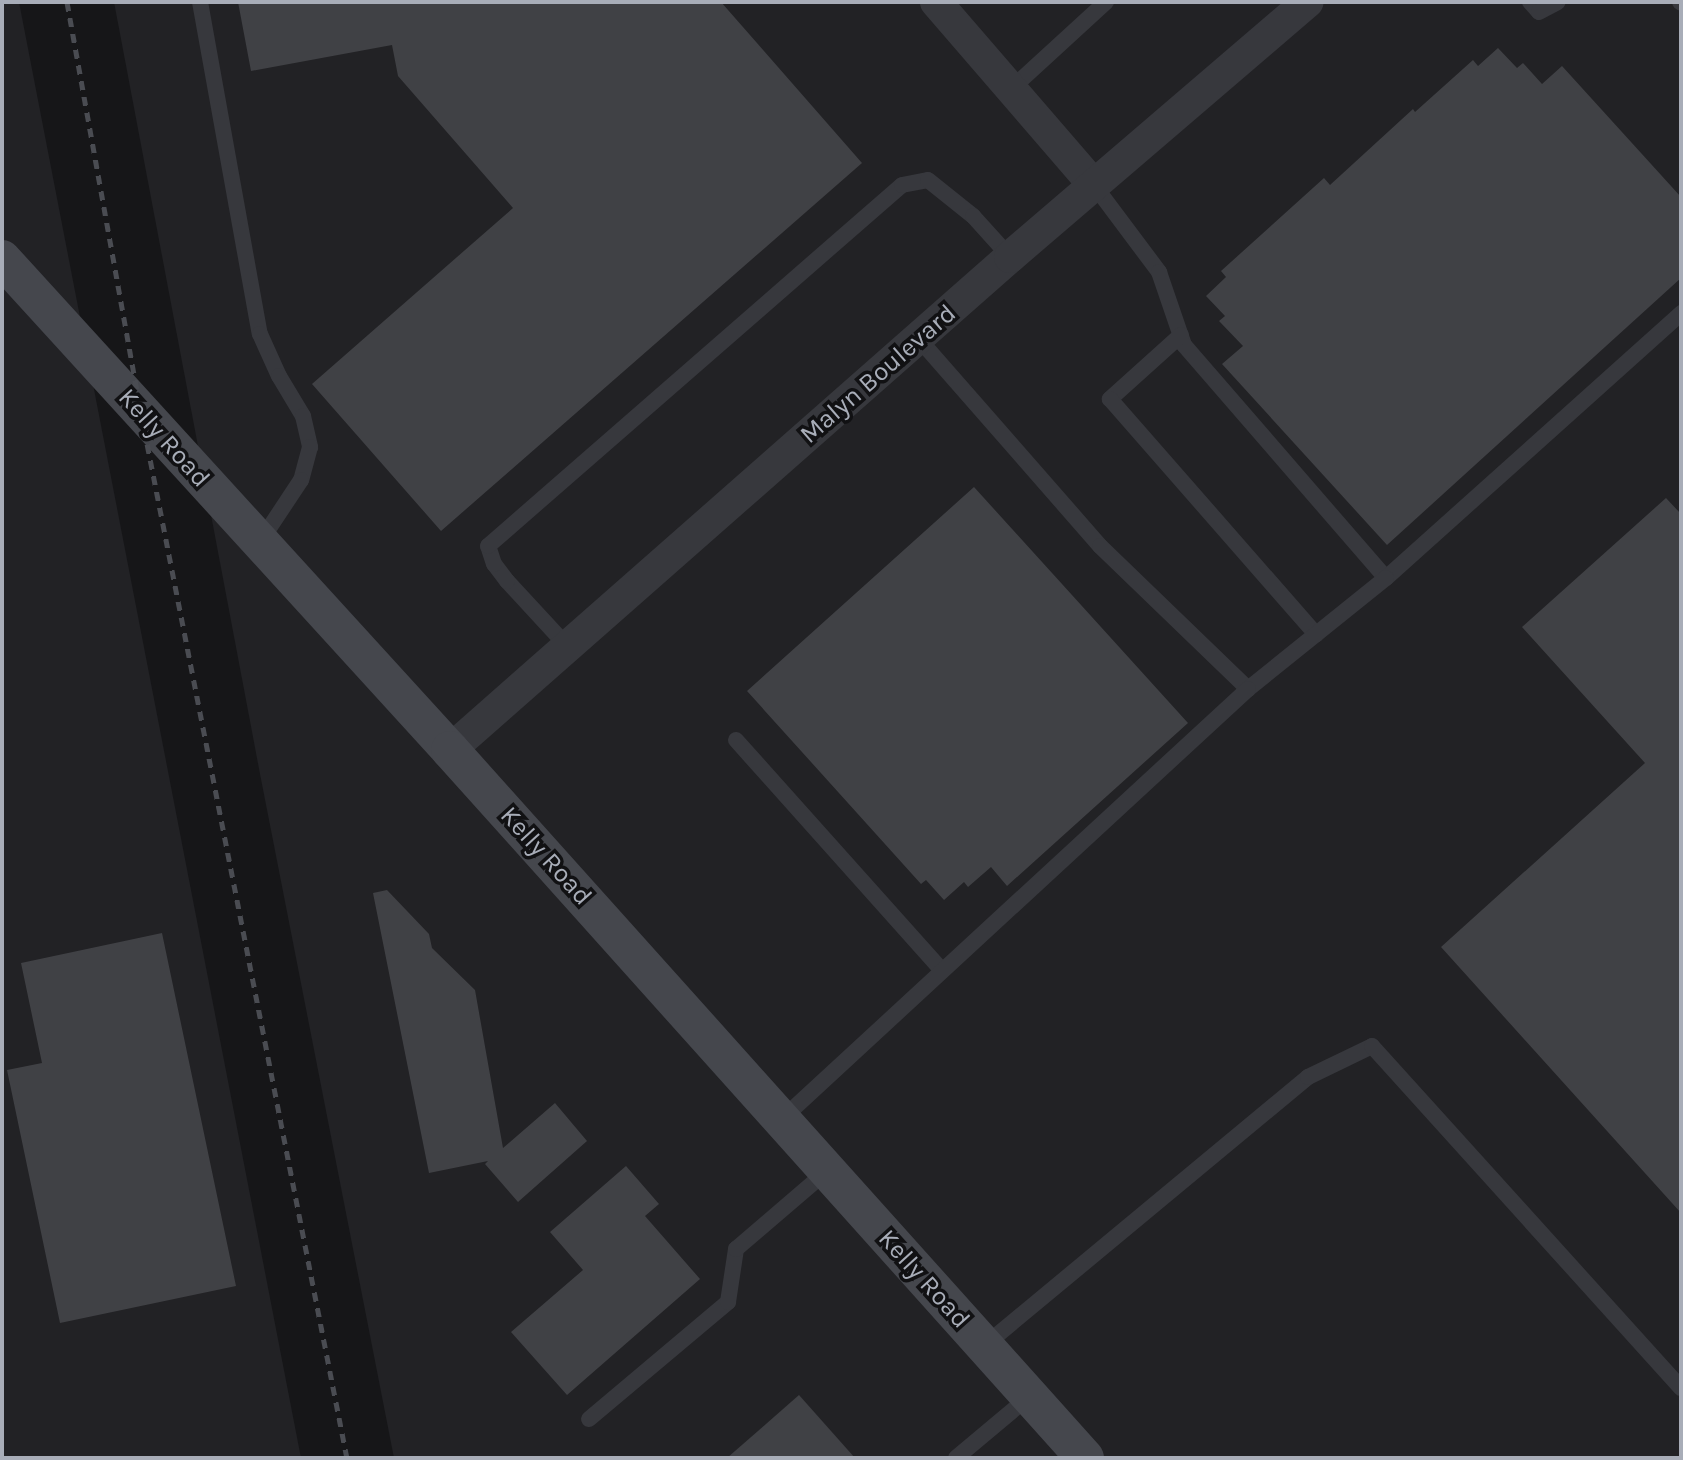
<!DOCTYPE html>
<style>
body{margin:0}
#map{position:relative;width:1683px;height:1460px;overflow:hidden;background:#161618;font-family:Karla,sans-serif}
div>[style]{position:absolute}
[style*='--x']{left:calc(var(--x)*1px);top:calc(var(--y)*1px);width:calc(var(--w)*1px);rotate:calc(var(--a)*1deg)}
.built>*{inset:0;background:#222225}
.building>*{inset:0;background:#404145}
.lane>*{height:16px;margin:-8px;padding:0 8px;transform-origin:8px;border-radius:8px;background:#37383d}
.street>*{height:32px;margin:-16px;padding:0 16px;transform-origin:16px;border-radius:16px;background:#37383d}
.secondary>*{height:38px;margin:-19px;padding:0 19px;transform-origin:19px;border-radius:19px;background:#45474d}
.rail>*{height:5px;margin-top:-2.5px;transform-origin:0;background:repeating-linear-gradient(90deg,#4a4c52 0 9px,transparent 0 16px)}
span{translate:-50% -50%;white-space:nowrap;text-align:center;line-height:1.15;-webkit-text-stroke:7px #111113;paint-order:stroke}
.street-label{font-size:26px;color:#a8adb8}
.frame{position:absolute;inset:0;border:4px solid #a8adb8;pointer-events:none}
</style>
<div id="map">
<div class="built">
<div style="clip-path:polygon(2px 2px,19px 2px,301px 1458px,2px 1458px)"></div>
<div style="clip-path:polygon(114px 2px,1681px 2px,1681px 1458px,394px 1458px,260px 774px)"></div>
</div>
<div class="building">
<div style="clip-path:polygon(238px 2px,721px 2px,862px 163px,441px 531px,312px 384px,513px 208px,398px 76px,392px 45px,251px 71px)"></div>
<div style="clip-path:polygon(1498px 48px,1517px 68px,1523px 63px,1542px 84px,1562px 66px,1681px 197px,1681px 278px,1387px 545px,1222px 364px,1243px 346px,1219px 321px,1225px 316px,1206px 296px,1226px 277px,1221px 271px,1324px 178px,1330px 185px,1413px 109px,1415px 112px,1473px 60px,1478px 66px)"></div>
<div style="clip-path:polygon(974px 487px,1188px 723px,1007px 886px,991px 867px,968px 887px,964px 882px,944px 900px,926px 880px,921px 884px,747px 691px)"></div>
<div style="clip-path:polygon(1666px 498px,1681px 514px,1681px 1213px,1441px 947px,1645px 763px,1522px 627px)"></div>
<div style="clip-path:polygon(387px 890px,429px 934px,432px 948px,475px 990px,503px 1148px,555px 1103px,587px 1141px,518px 1202px,485px 1164px,488px 1161px,429px 1173px,373px 893px)"></div>
<div style="clip-path:polygon(162px 933px,236px 1286px,60px 1323px,7px 1070px,42px 1063px,21px 963px)"></div>
<div style="clip-path:polygon(626px 1166px,659px 1204px,645px 1216px,700px 1279px,567px 1395px,511px 1332px,583px 1270px,550px 1232px)"></div>
<div style="clip-path:polygon(799px 1395px,855px 1458px,727px 1458px)"></div>
</div>
<div class="lane">
<div style="--x:200;--y:2;--w:337;--a:79.8"></div>
<div style="--x:260;--y:334;--w:46;--a:65.7"></div>
<div style="--x:279;--y:376;--w:47;--a:59"></div>
<div style="--x:303;--y:416;--w:32;--a:77"></div>
<div style="--x:310;--y:447;--w:34;--a:105"></div>
<div style="--x:301;--y:480;--w:74;--a:123.5"></div>
<div style="--x:1530;--y:2;--w:13;--a:48"></div>
<div style="--x:1539;--y:12;--w:21;--a:-28"></div>
<div style="--x:1680;--y:2;--w:1;--a:45"></div>
<div style="--x:1011;--y:89;--w:129;--a:-42.5"></div>
<div style="--x:1094;--y:185;--w:109;--a:53.2"></div>
<div style="--x:1159;--y:272;--w:77;--a:71.1"></div>
<div style="--x:1184;--y:345;--w:308;--a:49.1"></div>
<div style="--x:1386;--y:578;--w:397;--a:-41.9"></div>
<div style="--x:1181;--y:335;--w:96;--a:138"></div>
<div style="--x:1110;--y:399;--w:313;--a:48.8"></div>
<div style="--x:918;--y:338;--w:276;--a:48.8"></div>
<div style="--x:1100;--y:546;--w:206;--a:44"></div>
<div style="--x:1248;--y:689;--w:177;--a:-38.8"></div>
<div style="--x:568;--y:647;--w:90;--a:-132.7"></div>
<div style="--x:507;--y:581;--w:21;--a:-127"></div>
<div style="--x:494;--y:564;--w:19;--a:-108"></div>
<div style="--x:488;--y:546;--w:549;--a:-41.09"></div>
<div style="--x:902;--y:185;--w:26;--a:-11"></div>
<div style="--x:928;--y:180;--w:58;--a:38.7"></div>
<div style="--x:973;--y:216;--w:55;--a:47.9"></div>
<div style="--x:736;--y:740;--w:309;--a:48.2"></div>
<div style="--x:782;--y:1119;--w:634;--a:-42.7"></div>
<div style="--x:984;--y:1346;--w:421;--a:-39.7"></div>
<div style="--x:1308;--y:1077;--w:71;--a:-25.8"></div>
<div style="--x:1372;--y:1046;--w:461;--a:47.9"></div>
<div style="--x:589;--y:1419;--w:182;--a:-40.1"></div>
<div style="--x:728;--y:1302;--w:54;--a:-81.4"></div>
<div style="--x:736;--y:1249;--w:120;--a:-40.6"></div>
<div style="--x:956;--y:1458;--w:97;--a:-40"></div>
</div>
<div class="street">
<div style="--x:936;--y:2;--w:242;--a:49.2"></div>
<div style="--x:450;--y:750;--w:746;--a:-41.36"></div>
<div style="--x:1010;--y:257;--w:392;--a:-40.6"></div>
</div>
<div class="secondary">
<div style="--x:2;--y:259;--w:665;--a:47.62"></div>
<div style="--x:450;--y:750;--w:951;--a:48.11"></div>
</div>
<div class="rail">
<div style="--x:67;--y:2;--w:418;--a:79.8"></div>
<div style="--x:141;--y:413;--w:1065;--a:78.85"></div>
</div>
<div class="street-label">
<span style="left:878px;top:374px;rotate:-41deg">Malyn Boulevard</span>
<span style="left:164px;top:438px;rotate:48deg">Kelly Road</span>
<span style="left:546px;top:856px;rotate:48deg">Kelly Road</span>
<span style="left:924px;top:1279px;rotate:48deg">Kelly Road</span>
</div>
<div class="frame"></div>
</div>
